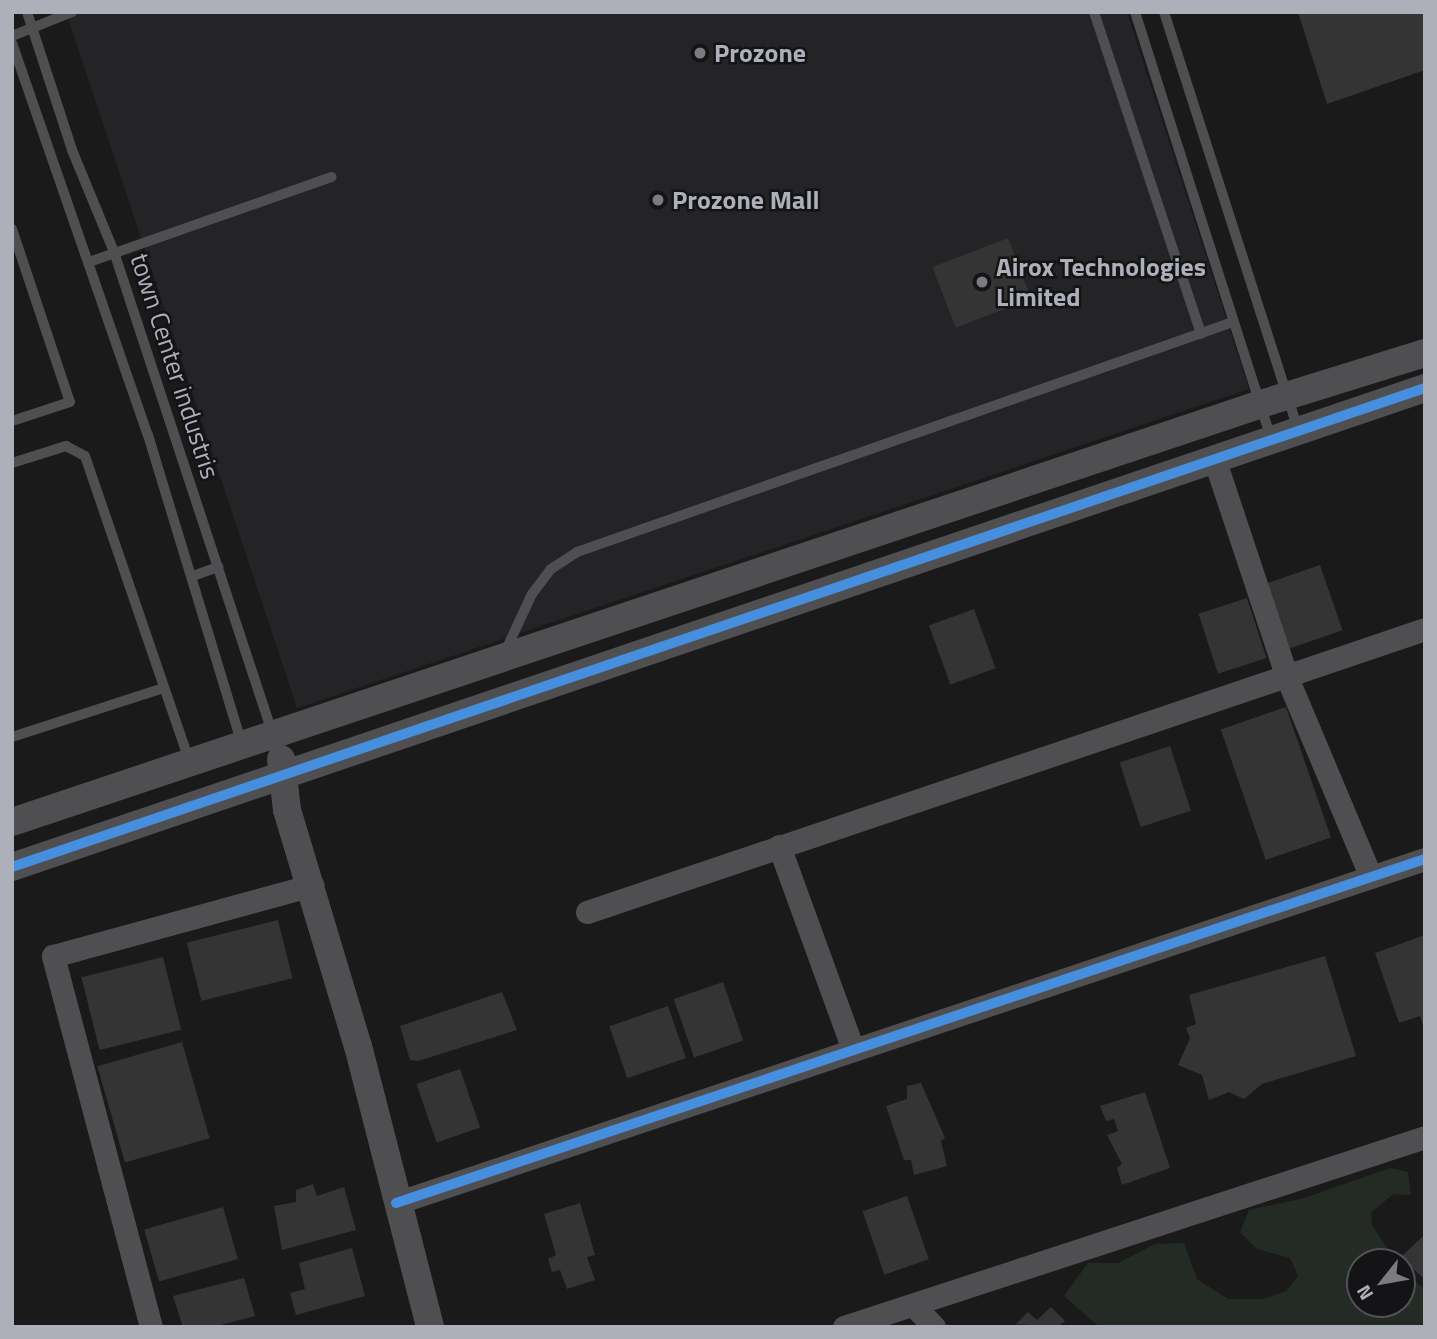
<!DOCTYPE html>
<style>
body{margin:0}
#map{position:relative;width:1437px;height:1339px;overflow:hidden;background:#1a1a1a;font-family:"Titillium Web",sans-serif}
div>[style]{position:absolute}
[style*='--x']{left:calc(var(--x)*1px);top:calc(var(--y)*1px);width:calc(var(--w)*1px);rotate:calc(var(--a)*1deg)}
.built>*{inset:0;background:#242426}
.green>*{inset:0;background:#242a24}
.building>*{inset:0;background:#343435;transform-origin:0 0}
.service>*{height:10px;margin:-5px;padding:0 5px;transform-origin:5px;border-radius:5px;background:#4f4f52}
.minor>*{height:23px;margin:-11.5px;padding:0 11.5px;transform-origin:11.5px;border-radius:11.5px;background:#4f4f52}
.tertiary>*{height:28px;margin:-14px;padding:0 14px;transform-origin:14px;border-radius:14px;background:#4f4f52}
.cycleway>*{height:10px;margin:-5px;padding:0 5px;transform-origin:5px;border-radius:5px;background:#468fdf}
.dots>*{width:19px;height:19px;translate:-50% -50%;box-sizing:border-box;border:4px solid #141416;border-radius:50%}
span{translate:-50% -50%;white-space:nowrap;text-align:center;line-height:1.15;-webkit-text-stroke:5px #141416;paint-order:stroke}
.poi-label{font-size:26px;color:#adb0b9;font-weight:700}
.left{translate:0 -50%;text-align:left}
.street-label{font-size:26px;color:#adb0b9}
.frame{position:absolute;inset:0;border:14px solid #adb0b9;pointer-events:none}
.north{position:absolute;left:1346px;top:1248px;width:70px;height:70px;box-sizing:border-box;background:#141416;border:2px solid #515257;border-radius:50%;rotate:239deg;font-size:19px;font-weight:700;line-height:28px;text-align:center;color:#adb0b9}
.north::after{content:'';display:block;margin:auto;width:24px;height:32px;background:#7a7c81;clip-path:polygon(50% 0,100% 100%,50% 72%,0 100%)}
</style>
<div id="map">
<div class="built">
<div style="clip-path:polygon(66px 12px,1127px 12px,1249px 389px,297px 708px)"></div>
</div>
<div class="green">
<div style="clip-path:polygon(1390px 1168px,1408px 1172px,1411px 1195px,1394px 1194px,1371px 1212px,1372px 1225px,1396px 1262px,1360px 1262px,1360px 1304px,1402px 1304px,1402px 1271px,1425px 1289px,1425px 1322px,1419px 1327px,1099px 1327px,1064px 1296px,1088px 1263px,1118px 1263px,1155px 1244px,1184px 1243px,1197px 1279px,1228px 1299px,1264px 1299px,1286px 1291px,1298px 1276px,1290px 1258px,1257px 1249px,1240px 1232px,1249px 1210px,1304px 1198px)"></div>
</div>
<div class="building">
<div style="clip-path:polygon(1298px 12px,1425px 12px,1425px 70px,1327px 104px)"></div>
<div style="left:1008px;top:238px;width:65px;height:81px;rotate:69deg"></div>
<div style="left:1320px;top:565px;width:69px;height:60px;rotate:71deg"></div>
<div style="left:1247px;top:598px;width:63px;height:51px;rotate:72deg"></div>
<div style="left:974px;top:609px;width:63px;height:48px;rotate:70deg"></div>
<div style="left:1286px;top:707px;width:138px;height:69px;rotate:71deg"></div>
<div style="left:1170px;top:746px;width:68px;height:53px;rotate:72deg"></div>
<div style="left:278px;top:920px;width:60px;height:94px;rotate:76deg"></div>
<div style="clip-path:polygon(1425px 935px,1425px 1028px,1424px 1028px,1420px 1016px,1399px 1023px,1375px 953px)"></div>
<div style="clip-path:polygon(1325px 956px,1356px 1056px,1262px 1084px,1244px 1099px,1229px 1092px,1209px 1100px,1202px 1075px,1178px 1065px,1190px 1038px,1186px 1028px,1196px 1024px,1189px 995px)"></div>
<div style="left:163px;top:957px;width:75px;height:84px;rotate:76deg"></div>
<div style="left:723px;top:982px;width:62px;height:52px;rotate:71deg"></div>
<div style="clip-path:polygon(502px 992px,517px 1030px,418px 1061px,410px 1060px,400px 1026px)"></div>
<div style="left:668px;top:1006px;width:55px;height:62px;rotate:71deg"></div>
<div style="left:182px;top:1042px;width:100px;height:88px;rotate:74deg"></div>
<div style="left:460px;top:1069px;width:62px;height:46px;rotate:71deg"></div>
<div style="clip-path:polygon(921px 1083px,945px 1138px,941px 1141px,947px 1166px,914px 1175px,911px 1160px,904px 1160px,886px 1106px,907px 1099px,907px 1086px)"></div>
<div style="clip-path:polygon(1145px 1092px,1170px 1168px,1122px 1185px,1117px 1168px,1122px 1164px,1107px 1135px,1118px 1131px,1114px 1119px,1106px 1121px,1100px 1106px)"></div>
<div style="clip-path:polygon(313px 1184px,317px 1196px,344px 1187px,356px 1230px,282px 1250px,274px 1206px,296px 1202px,296px 1190px)"></div>
<div style="left:907px;top:1196px;width:67px;height:47px;rotate:71deg"></div>
<div style="clip-path:polygon(580px 1203px,595px 1255px,587px 1257px,595px 1280px,567px 1289px,560px 1270px,552px 1272px,548px 1259px,556px 1255px,544px 1214px)"></div>
<div style="left:223px;top:1207px;width:54px;height:82px;rotate:74deg"></div>
<div style="clip-path:polygon(1425px 1234px,1425px 1280px,1401px 1257px)"></div>
<div style="clip-path:polygon(352px 1248px,365px 1296px,296px 1315px,290px 1293px,305px 1289px,299px 1263px)"></div>
<div style="clip-path:polygon(244px 1278px,255px 1316px,213px 1327px,183px 1327px,173px 1296px)"></div>
<div style="clip-path:polygon(1051px 1307px,1065px 1321px,1058px 1327px,1016px 1324px,1028px 1312px,1037px 1320px)"></div>
</div>
<div class="service">
<div style="--x:27;--y:12;--w:145;--a:71.9"></div>
<div style="--x:72;--y:150;--w:110;--a:67.6"></div>
<div style="--x:114;--y:252;--w:508;--a:71.78"></div>
<div style="--x:1094;--y:12;--w:339;--a:71.6"></div>
<div style="--x:1135;--y:12;--w:448;--a:72.3"></div>
<div style="--x:1164;--y:12;--w:438;--a:72.2"></div>
<div style="--x:12;--y:36;--w:65;--a:-21.8"></div>
<div style="--x:12;--y:43;--w:415;--a:70.9"></div>
<div style="--x:148;--y:435;--w:323;--a:73.1"></div>
<div style="--x:12;--y:229;--w:182;--a:71.5"></div>
<div style="--x:70;--y:402;--w:61;--a:161.9"></div>
<div style="--x:89;--y:262;--w:257;--a:-19.3"></div>
<div style="--x:12;--y:463;--w:57;--a:-17.5"></div>
<div style="--x:66;--y:446;--w:21;--a:28"></div>
<div style="--x:85;--y:456;--w:324;--a:71.1"></div>
<div style="--x:193;--y:576;--w:27;--a:-20"></div>
<div style="--x:504;--y:654;--w:66;--a:-65"></div>
<div style="--x:532;--y:594;--w:31;--a:-53"></div>
<div style="--x:551;--y:569;--w:31;--a:-33"></div>
<div style="--x:577;--y:552;--w:695;--a:-19.32"></div>
<div style="--x:12;--y:737;--w:160;--a:-17.9"></div>
</div>
<div class="minor">
<div style="--x:1214;--y:458;--w:229;--a:71.6"></div>
<div style="--x:1286;--y:675;--w:219;--a:67.2"></div>
<div style="--x:779;--y:846;--w:216;--a:70"></div>
<div style="--x:587;--y:912;--w:884;--a:-18.66"></div>
<div style="--x:396;--y:1203;--w:1085;--a:-18.49"></div>
<div style="--x:913;--y:1305;--w:30;--a:46"></div>
<div style="--x:151;--y:1327;--w:384;--a:-104.8"></div>
<div style="--x:53;--y:956;--w:269;--a:-15.3"></div>
<div style="--x:844;--y:1327;--w:611;--a:-18.11"></div>
</div>
<div class="tertiary">
<div style="--x:281;--y:759;--w:51;--a:83.3"></div>
<div style="--x:287;--y:810;--w:246;--a:73.3"></div>
<div style="--x:358;--y:1046;--w:290;--a:75.6"></div>
<div style="--x:12;--y:822;--w:1317;--a:-18.5"></div>
<div style="--x:1261;--y:404;--w:172;--a:-17.3"></div>
<div style="--x:12;--y:867;--w:1492;--a:-18.73"></div>
</div>
<div class="cycleway">
<div style="--x:12;--y:867;--w:1492;--a:-18.73"></div>
<div style="--x:396;--y:1203;--w:1085;--a:-18.49"></div>
</div>
<div class="dots">
<div style="left:700px;top:53px;background:#7a7c81"></div>
<div style="left:658px;top:200px;background:#7a7c81"></div>
<div style="left:982px;top:282px;background:#7a7c81"></div>
</div>
<div class="poi-label">
<span class="left" style="left:714px;top:53px">Prozone</span>
<span class="left" style="left:672px;top:200px">Prozone Mall</span>
<span class="left" style="left:996px;top:282px">Airox Technologies<br>Limited</span>
</div>
<div class="street-label">
<span style="left:175px;top:366px;rotate:72deg">town Center industris</span>
</div>
<div class="frame"></div>
<div class="north">N</div>
</div>
